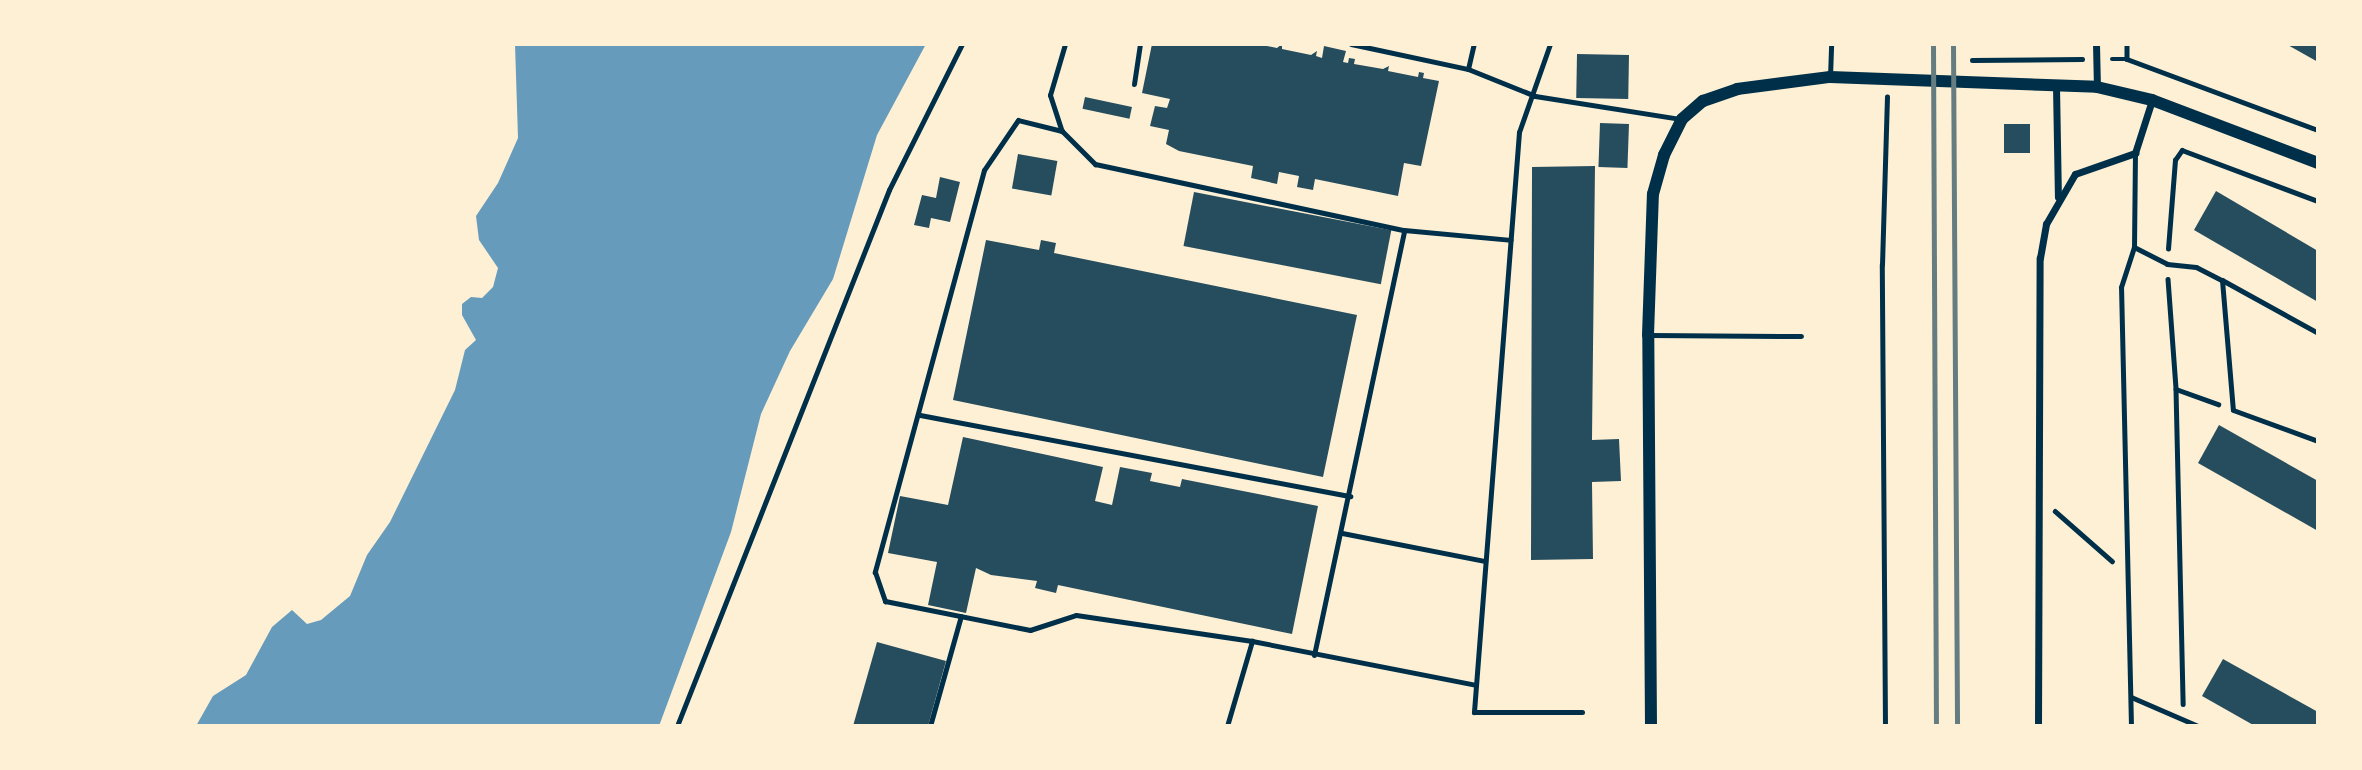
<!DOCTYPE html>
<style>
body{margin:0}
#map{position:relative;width:2362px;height:770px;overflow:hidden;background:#fdf0d5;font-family:"Fira Sans Condensed",sans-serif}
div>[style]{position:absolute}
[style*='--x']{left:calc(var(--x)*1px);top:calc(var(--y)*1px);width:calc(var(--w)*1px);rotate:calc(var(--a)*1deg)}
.water>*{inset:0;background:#669bbc}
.building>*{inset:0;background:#264d5e;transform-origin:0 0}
.path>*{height:4.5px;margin:-2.25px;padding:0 2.25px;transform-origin:2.25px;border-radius:2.25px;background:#003049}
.service>*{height:5px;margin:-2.5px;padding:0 2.5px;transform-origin:2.5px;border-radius:2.5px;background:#003049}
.minor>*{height:7px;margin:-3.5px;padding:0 3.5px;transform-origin:3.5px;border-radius:3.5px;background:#003049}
.tertiary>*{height:12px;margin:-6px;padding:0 6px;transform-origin:6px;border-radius:6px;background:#003049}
.rail>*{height:5px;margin:-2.5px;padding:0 2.5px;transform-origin:2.5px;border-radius:2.5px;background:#657d81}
span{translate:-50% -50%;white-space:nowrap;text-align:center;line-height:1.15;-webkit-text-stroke:5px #fdf0d5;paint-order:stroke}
.frame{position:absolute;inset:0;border:46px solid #fdf0d5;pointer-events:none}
</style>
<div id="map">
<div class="water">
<div style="clip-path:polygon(515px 44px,926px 44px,877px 135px,833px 279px,790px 351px,761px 414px,731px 532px,659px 726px,196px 726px,213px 696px,246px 675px,272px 627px,292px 610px,307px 624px,321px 620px,350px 596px,367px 555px,390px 522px,455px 390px,465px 350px,476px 340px,462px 315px,462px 304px,471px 297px,482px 298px,493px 287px,498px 268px,479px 240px,476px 216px,498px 183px,518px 138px)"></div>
</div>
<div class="building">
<div style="clip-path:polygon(1152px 44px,1257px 44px,1277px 48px,1282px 44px,1282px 49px,1311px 55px,1317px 51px,1316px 56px,1322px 58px,1324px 46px,1346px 51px,1343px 62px,1348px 63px,1349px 58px,1355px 59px,1354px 64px,1383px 69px,1389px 66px,1388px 71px,1418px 77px,1419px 72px,1424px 73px,1423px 78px,1439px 81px,1421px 166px,1404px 163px,1398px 196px,1315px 179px,1313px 190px,1297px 187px,1299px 176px,1279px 172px,1277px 184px,1251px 178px,1253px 166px,1179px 151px,1166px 144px,1169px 130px,1150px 126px,1155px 106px,1167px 108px,1170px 99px,1142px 93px)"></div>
<div style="clip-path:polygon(2286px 44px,2318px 44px,2318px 62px)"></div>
<div style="left:1577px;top:54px;width:52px;height:44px;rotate:1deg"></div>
<div style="left:1085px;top:97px;width:48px;height:12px;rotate:12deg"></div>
<div style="left:1600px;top:123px;width:29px;height:44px;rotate:2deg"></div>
<div style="left:2004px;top:124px;width:26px;height:29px"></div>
<div style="left:1018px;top:154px;width:40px;height:35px;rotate:10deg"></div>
<div style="clip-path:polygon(1595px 166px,1592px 440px,1619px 439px,1621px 481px,1592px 482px,1593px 559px,1531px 560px,1532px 167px)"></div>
<div style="clip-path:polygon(940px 177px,960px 182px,950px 222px,931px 218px,929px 228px,914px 225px,922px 195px,936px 198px)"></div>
<div style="clip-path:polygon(2216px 191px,2318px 251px,2318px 302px,2194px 230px)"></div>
<div style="left:1194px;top:192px;width:201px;height:55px;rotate:11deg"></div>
<div style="clip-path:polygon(986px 240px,1039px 250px,1041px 240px,1056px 243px,1054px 253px,1357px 315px,1323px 477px,953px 400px)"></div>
<div style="clip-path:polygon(2219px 425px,2318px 481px,2318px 531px,2198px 463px)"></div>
<div style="clip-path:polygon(963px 437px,1103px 467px,1095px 501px,1112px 505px,1120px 467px,1152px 473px,1150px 481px,1180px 487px,1182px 479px,1318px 506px,1292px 634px,1058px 585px,1056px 593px,1035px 588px,1037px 581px,991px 575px,976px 568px,966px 613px,928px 605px,937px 562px,888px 553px,900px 496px,948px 505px)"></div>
<div style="clip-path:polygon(877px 642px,946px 661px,928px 726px,853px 726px)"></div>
<div style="clip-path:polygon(2223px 659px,2318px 712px,2318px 726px,2255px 726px,2202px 696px)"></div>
</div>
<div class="path">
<div style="--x:2127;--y:44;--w:15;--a:90"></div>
<div style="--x:2112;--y:59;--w:15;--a:0"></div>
<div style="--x:2127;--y:59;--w:204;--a:20.4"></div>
<div style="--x:1972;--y:60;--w:110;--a:-0.5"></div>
<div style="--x:2168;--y:249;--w:89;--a:-85.5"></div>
<div style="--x:2175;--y:160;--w:12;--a:-55"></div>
<div style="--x:2182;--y:150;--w:145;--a:20.6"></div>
<div style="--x:2168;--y:279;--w:110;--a:85.8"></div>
<div style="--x:2176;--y:389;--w:315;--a:88.7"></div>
<div style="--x:2176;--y:389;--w:45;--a:19.7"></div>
<div style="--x:2055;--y:511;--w:76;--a:41.3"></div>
<div style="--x:677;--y:726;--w:576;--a:-68.42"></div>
<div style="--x:889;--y:190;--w:163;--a:-63.4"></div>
<div style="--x:1885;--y:726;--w:461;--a:-90.4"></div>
<div style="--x:1882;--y:265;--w:168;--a:-88.3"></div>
</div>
<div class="service">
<div style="--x:1065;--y:44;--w:53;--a:106.4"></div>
<div style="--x:1050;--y:95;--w:38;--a:72"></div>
<div style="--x:1062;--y:131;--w:47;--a:45"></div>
<div style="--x:1095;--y:164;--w:316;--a:12.1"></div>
<div style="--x:1351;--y:44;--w:120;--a:12.1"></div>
<div style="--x:1468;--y:69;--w:72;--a:21.9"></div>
<div style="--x:1535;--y:96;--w:148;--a:9"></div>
<div style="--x:1550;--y:44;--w:93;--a:109.4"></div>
<div style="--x:1519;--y:132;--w:582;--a:94.44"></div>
<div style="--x:1474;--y:712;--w:108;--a:0"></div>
<div style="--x:1468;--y:69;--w:26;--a:-77"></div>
<div style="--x:1830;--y:77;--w:33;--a:-88"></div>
<div style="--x:1134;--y:84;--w:40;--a:-81.5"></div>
<div style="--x:1062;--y:131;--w:45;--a:-166"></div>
<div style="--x:1018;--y:120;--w:60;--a:124.2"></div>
<div style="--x:984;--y:170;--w:417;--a:105.2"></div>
<div style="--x:875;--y:572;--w:31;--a:71"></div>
<div style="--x:885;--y:601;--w:148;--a:11.3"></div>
<div style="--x:1030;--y:630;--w:48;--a:-18.1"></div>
<div style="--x:1076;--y:615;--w:178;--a:8.4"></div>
<div style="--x:1252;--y:641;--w:228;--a:11.1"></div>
<div style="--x:2134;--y:247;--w:37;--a:27"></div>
<div style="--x:2167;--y:264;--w:29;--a:6"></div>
<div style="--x:2196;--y:267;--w:29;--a:27"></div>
<div style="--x:2222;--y:280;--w:110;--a:28.9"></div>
<div style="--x:2222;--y:280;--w:130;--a:85.2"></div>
<div style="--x:2233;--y:410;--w:90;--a:20"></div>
<div style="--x:1650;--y:335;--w:151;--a:0.4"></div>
<div style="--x:920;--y:415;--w:438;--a:10.7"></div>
<div style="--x:1342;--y:533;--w:146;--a:11.1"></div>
<div style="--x:1314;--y:655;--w:434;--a:-78"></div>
<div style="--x:1404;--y:230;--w:107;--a:5.3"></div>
<div style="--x:2131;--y:697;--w:73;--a:23.4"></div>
<div style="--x:930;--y:726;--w:114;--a:-74.3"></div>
<div style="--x:1227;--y:726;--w:89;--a:-73.6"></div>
<div style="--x:2131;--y:726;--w:439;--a:-91.3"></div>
<div style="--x:2121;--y:287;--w:42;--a:-72"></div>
<div style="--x:2134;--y:247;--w:94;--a:-89.4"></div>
</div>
<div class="minor">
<div style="--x:2096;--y:44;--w:43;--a:88.7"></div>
<div style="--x:2056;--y:86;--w:111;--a:89"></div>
<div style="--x:2038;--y:726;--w:468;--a:-89.8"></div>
<div style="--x:2040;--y:258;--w:35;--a:-80"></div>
<div style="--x:2046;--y:224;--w:58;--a:-59.9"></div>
<div style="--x:2075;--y:174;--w:64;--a:-19.3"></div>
<div style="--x:2135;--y:153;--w:56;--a:-72.2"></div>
</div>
<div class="tertiary">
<div style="--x:1651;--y:726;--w:391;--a:-90.4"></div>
<div style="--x:1648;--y:335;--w:141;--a:-88"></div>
<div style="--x:1653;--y:194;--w:41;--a:-74.2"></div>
<div style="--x:1664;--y:155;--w:40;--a:-63.4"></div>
<div style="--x:1682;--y:119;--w:28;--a:-41"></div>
<div style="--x:1703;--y:101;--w:36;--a:-19"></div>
<div style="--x:1737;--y:89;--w:94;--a:-7.4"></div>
<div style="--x:1830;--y:77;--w:267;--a:2.1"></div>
<div style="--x:2097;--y:87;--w:57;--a:13.3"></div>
<div style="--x:2152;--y:100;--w:178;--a:20.8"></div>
</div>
<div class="rail">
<div style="--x:1933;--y:44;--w:682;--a:89.75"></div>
<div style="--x:1953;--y:44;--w:682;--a:89.66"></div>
</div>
<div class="frame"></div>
</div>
